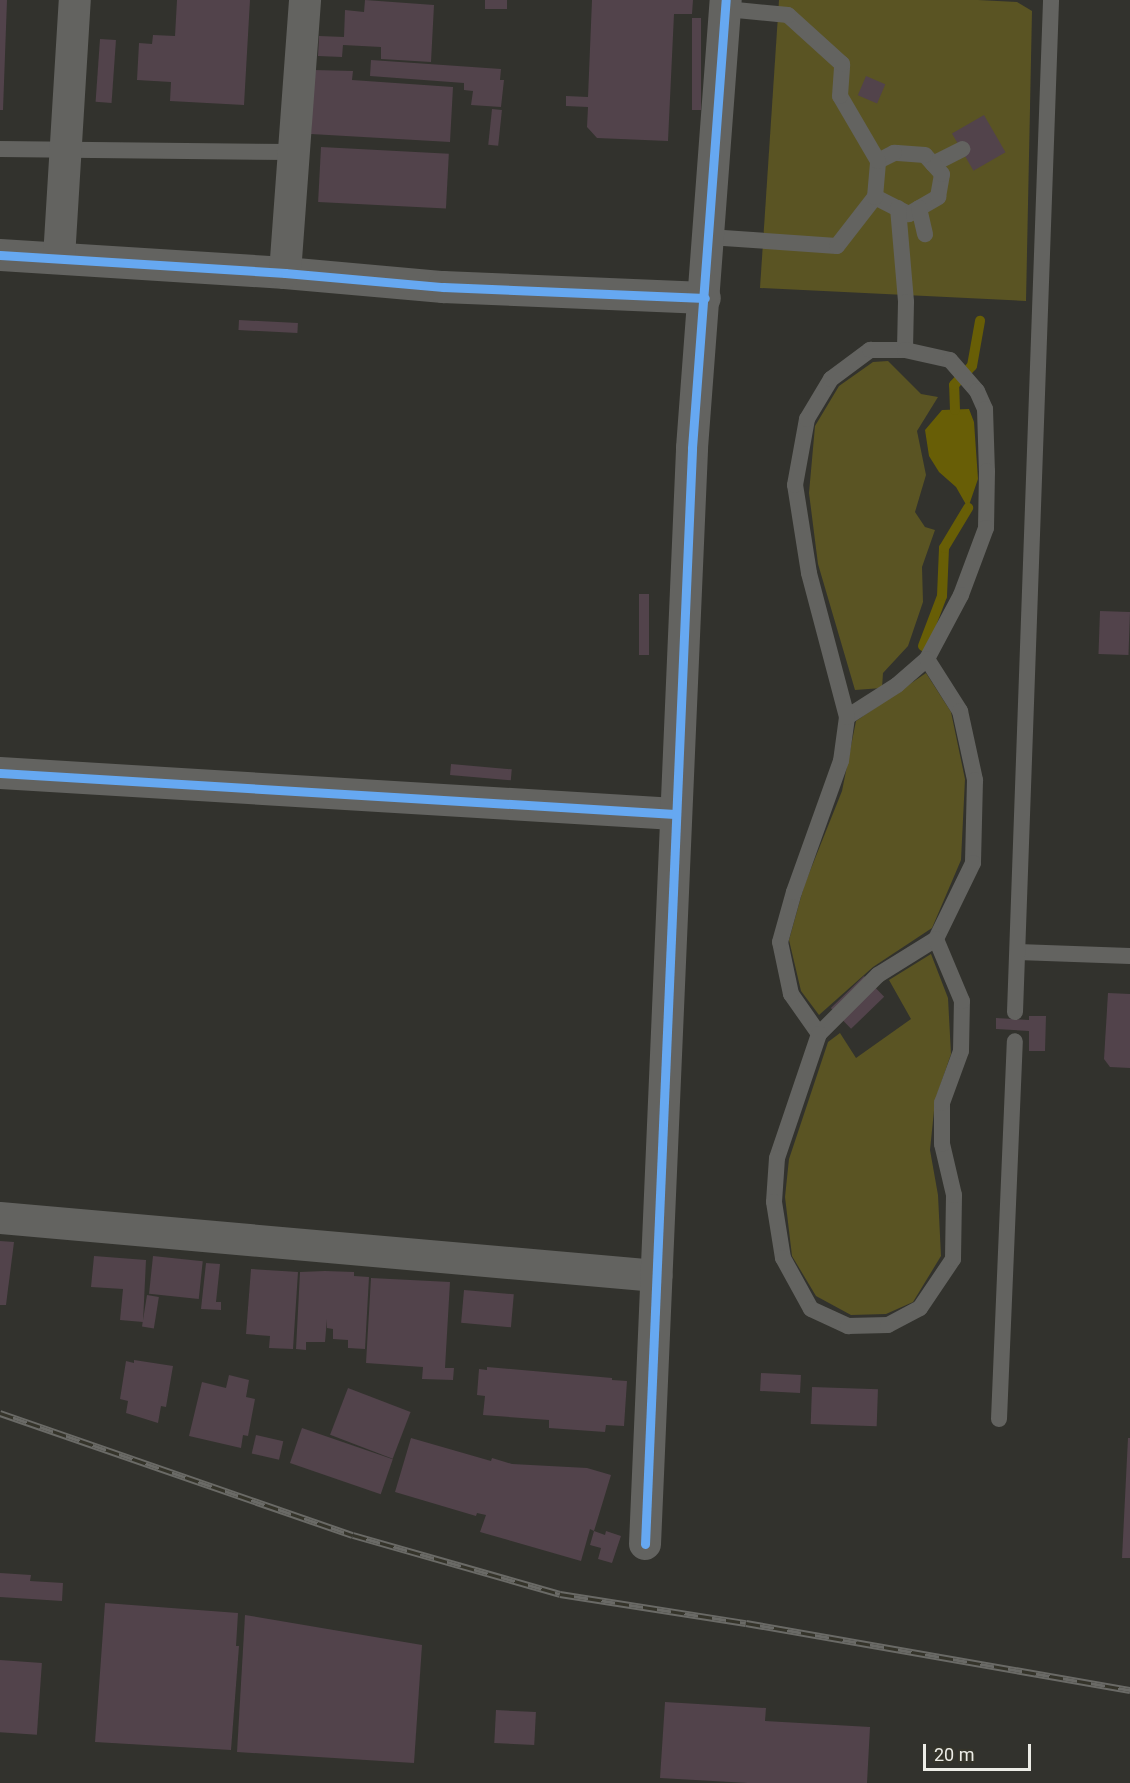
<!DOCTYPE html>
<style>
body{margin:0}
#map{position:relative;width:1130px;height:1783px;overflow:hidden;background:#32322d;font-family:Roboto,sans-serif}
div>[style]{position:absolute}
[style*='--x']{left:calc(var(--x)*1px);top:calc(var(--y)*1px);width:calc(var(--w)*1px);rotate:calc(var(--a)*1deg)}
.green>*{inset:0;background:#5a5423}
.water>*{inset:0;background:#685e06}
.stream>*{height:10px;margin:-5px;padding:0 5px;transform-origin:5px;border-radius:5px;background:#685e06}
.building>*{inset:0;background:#52434b;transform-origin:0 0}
.lane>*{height:16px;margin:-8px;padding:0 8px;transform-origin:8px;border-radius:8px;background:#636360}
.street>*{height:32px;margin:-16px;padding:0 16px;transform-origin:16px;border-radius:16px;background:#636360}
.rail>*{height:7px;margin-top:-3.5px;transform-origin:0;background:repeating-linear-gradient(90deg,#35342a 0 14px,#6a6a66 0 28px);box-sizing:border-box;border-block:2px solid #6a6a66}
.cycleway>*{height:9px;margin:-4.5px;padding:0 4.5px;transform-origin:4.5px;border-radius:4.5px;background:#66a8f1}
span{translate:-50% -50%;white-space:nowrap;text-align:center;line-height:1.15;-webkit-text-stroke:4.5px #35342a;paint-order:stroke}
.scale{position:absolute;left:923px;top:1744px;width:108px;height:27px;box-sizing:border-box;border:3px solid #ecece6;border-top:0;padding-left:8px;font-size:18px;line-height:21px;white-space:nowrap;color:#ecece6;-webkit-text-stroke:4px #35342a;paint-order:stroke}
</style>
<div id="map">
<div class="green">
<div style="clip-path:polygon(779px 0,978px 0,1017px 2px,1032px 11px,1026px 301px,760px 288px)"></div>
<div style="clip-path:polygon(888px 361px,921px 394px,938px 397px,917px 431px,926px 475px,915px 512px,925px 527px,935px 530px,922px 567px,923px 602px,908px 646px,883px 673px,882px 688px,855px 690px,818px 564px,809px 493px,815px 426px,839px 386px,873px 362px)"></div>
<div style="clip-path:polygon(926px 673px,951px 712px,965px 779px,961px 860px,932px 928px,873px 967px,819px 1015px,801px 991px,789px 940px,804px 886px,842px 791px,856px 721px)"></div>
<div style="clip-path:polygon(931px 954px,948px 998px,951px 1054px,935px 1101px,930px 1150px,938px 1195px,941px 1256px,913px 1302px,886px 1314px,851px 1315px,816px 1296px,792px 1256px,785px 1197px,789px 1159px,828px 1042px,840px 1033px,856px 1058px,911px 1019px,889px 980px)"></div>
</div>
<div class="water">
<div style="clip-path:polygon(969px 409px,974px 422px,978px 479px,968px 508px,956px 487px,939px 472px,929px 456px,925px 430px,942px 410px)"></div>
</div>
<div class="stream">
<div style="--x:955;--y:410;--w:25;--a:-92"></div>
<div style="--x:954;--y:385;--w:26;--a:-47"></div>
<div style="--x:972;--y:366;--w:46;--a:-79.9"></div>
<div style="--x:923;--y:646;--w:53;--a:-69.2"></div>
<div style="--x:942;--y:596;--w:48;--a:-87.6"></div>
<div style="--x:944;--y:548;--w:47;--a:-59"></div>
</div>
<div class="building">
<div style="clip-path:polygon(0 0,7px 0,3px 110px,0 110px)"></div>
<div style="clip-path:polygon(177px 0,250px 0,244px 105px,170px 101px,171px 82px,137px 80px,139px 43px,152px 44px,153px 35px,175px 36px)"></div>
<div style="clip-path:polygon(365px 0,434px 5px,431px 62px,381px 59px,381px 47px,343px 45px,342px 57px,318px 56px,319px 36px,344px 37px,345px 10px,364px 12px)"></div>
<div style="left:485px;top:0;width:22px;height:9px"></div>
<div style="clip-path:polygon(592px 0,693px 0,692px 14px,674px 14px,668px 141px,597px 138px,587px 127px,588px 107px,566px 106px,566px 96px,588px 97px)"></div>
<div style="left:692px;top:18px;width:9px;height:92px"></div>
<div style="left:100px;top:39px;width:16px;height:63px;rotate:4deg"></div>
<div style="clip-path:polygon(371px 60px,501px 69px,500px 80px,504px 80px,501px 107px,471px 105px,473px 91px,464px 90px,464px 83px,370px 76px)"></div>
<div style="clip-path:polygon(314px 70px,353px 71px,352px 80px,453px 87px,450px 142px,311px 134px)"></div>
<div style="left:866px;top:76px;width:21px;height:21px;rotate:23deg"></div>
<div style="left:492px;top:109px;width:10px;height:36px;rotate:6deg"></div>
<div style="left:984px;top:115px;width:43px;height:37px;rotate:60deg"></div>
<div style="left:321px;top:147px;width:128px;height:55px;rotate:3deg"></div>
<div style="left:239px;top:320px;width:59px;height:10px;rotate:3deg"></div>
<div style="left:639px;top:594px;width:10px;height:61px"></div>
<div style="left:1100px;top:611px;width:30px;height:43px;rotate:2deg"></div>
<div style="left:451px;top:764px;width:61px;height:11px;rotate:5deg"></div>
<div style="left:864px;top:976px;width:29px;height:46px;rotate:46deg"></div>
<div style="clip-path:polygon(1108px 993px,1130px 994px,1130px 1068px,1110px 1067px,1104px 1059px)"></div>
<div style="clip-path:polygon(1029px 1016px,1046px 1016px,1045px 1051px,1029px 1051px,1029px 1031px,996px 1029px,996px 1018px,1029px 1020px)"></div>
<div style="clip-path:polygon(0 1241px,14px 1242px,6px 1305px,0 1305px)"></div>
<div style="clip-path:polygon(94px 1256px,146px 1260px,143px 1322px,120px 1320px,123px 1289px,91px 1287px)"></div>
<div style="left:153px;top:1256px;width:50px;height:38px;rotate:6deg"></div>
<div style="clip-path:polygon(206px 1263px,220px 1264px,216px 1302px,221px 1302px,221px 1310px,201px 1309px)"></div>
<div style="clip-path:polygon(251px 1269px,298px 1272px,293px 1349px,269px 1348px,270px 1336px,246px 1334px)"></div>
<div style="clip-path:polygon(325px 1271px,354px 1272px,354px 1276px,369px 1277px,365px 1349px,348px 1348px,348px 1340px,333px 1339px,333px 1329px,327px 1328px,327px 1319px,325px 1342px,306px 1342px,306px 1350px,296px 1349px,300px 1272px)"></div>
<div style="clip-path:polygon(371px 1278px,450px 1282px,445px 1368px,454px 1368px,453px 1380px,422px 1379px,423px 1367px,366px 1363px)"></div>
<div style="left:464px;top:1290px;width:50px;height:33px;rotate:5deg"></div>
<div style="left:147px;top:1295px;width:12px;height:32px;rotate:9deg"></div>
<div style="clip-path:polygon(134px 1360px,173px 1366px,166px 1407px,161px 1406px,158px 1423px,126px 1413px,128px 1401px,120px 1399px,126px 1361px,134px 1363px)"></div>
<div style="clip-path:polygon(487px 1367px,612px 1378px,612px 1380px,627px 1381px,624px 1426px,606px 1425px,605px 1432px,549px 1428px,549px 1420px,483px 1415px,485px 1396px,477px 1395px,479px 1369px,487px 1370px)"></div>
<div style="left:761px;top:1373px;width:40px;height:18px;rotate:3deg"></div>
<div style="clip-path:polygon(229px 1375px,249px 1380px,246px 1397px,255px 1399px,248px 1436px,243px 1435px,241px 1448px,189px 1436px,202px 1382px,226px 1388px)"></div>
<div style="left:812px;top:1387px;width:66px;height:37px;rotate:2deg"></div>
<div style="left:348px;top:1388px;width:67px;height:50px;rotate:21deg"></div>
<div style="left:302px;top:1428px;width:96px;height:37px;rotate:19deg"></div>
<div style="left:256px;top:1435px;width:28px;height:19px;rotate:13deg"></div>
<div style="clip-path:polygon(411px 1438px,491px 1461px,492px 1458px,512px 1464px,587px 1468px,611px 1475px,594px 1531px,590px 1529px,581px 1561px,480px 1532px,486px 1515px,477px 1513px,476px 1516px,395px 1492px)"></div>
<div style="clip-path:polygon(1128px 1438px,1130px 1438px,1130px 1558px,1122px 1558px)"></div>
<div style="clip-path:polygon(594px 1531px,605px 1535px,606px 1531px,621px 1536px,612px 1563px,598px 1559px,601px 1548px,590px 1545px)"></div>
<div style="clip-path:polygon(0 1573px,31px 1575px,30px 1581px,63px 1583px,62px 1601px,0 1597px)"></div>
<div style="clip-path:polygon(105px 1603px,238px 1613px,236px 1646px,239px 1646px,231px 1750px,95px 1742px)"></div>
<div style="clip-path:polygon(245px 1615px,422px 1645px,414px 1763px,237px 1752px)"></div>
<div style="left:0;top:1660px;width:42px;height:72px;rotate:4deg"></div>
<div style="clip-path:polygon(665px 1702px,766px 1708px,765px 1721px,870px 1727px,867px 1783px,748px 1783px,660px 1778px)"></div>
<div style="left:496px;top:1710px;width:40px;height:33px;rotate:3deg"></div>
</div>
<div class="lane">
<div style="--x:0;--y:149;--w:294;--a:0.6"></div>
<div style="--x:933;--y:164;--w:33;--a:-27"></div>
<div style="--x:875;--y:197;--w:38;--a:27"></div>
<div style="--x:909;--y:214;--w:34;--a:-30"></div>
<div style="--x:938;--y:197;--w:23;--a:-80"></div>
<div style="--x:942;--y:174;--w:25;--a:-132"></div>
<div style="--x:925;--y:155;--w:31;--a:-176"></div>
<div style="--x:894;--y:153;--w:18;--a:153"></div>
<div style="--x:898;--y:208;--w:94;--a:85.1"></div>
<div style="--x:906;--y:302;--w:48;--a:91.2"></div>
<div style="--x:919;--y:208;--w:27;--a:77"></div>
<div style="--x:709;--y:237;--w:128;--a:4"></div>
<div style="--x:837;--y:246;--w:62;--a:-52.2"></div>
<div style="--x:875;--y:197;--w:36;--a:-85"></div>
<div style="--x:878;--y:161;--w:75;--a:-120.3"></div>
<div style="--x:840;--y:96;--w:32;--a:-86"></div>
<div style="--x:842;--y:64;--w:73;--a:-137.8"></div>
<div style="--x:788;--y:15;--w:62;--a:-174.5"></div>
<div style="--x:847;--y:717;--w:59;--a:-32.6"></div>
<div style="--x:897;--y:685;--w:40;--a:-41"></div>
<div style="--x:1018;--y:952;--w:112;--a:2"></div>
<div style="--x:1015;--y:1012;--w:1013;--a:-87.96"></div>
<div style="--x:819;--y:1034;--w:49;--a:-125"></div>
<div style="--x:791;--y:994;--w:53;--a:-101.9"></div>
<div style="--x:780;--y:942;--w:52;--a:-74.4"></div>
<div style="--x:794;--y:892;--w:139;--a:-70.3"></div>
<div style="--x:841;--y:761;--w:44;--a:-82.2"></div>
<div style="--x:847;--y:717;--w:149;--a:-104.8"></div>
<div style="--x:809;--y:573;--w:89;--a:-99"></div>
<div style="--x:795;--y:485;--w:67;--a:-79.7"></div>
<div style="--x:807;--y:419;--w:47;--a:-59"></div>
<div style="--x:831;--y:379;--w:49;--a:-36.6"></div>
<div style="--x:870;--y:350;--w:35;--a:0"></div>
<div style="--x:905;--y:350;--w:46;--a:12.5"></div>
<div style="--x:950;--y:360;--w:41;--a:48.9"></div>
<div style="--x:977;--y:391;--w:20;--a:66"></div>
<div style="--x:985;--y:409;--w:62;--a:88.2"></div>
<div style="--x:987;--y:471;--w:57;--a:91"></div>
<div style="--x:986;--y:528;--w:72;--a:110.5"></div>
<div style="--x:961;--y:595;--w:72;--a:118"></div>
<div style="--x:927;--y:659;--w:62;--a:57.6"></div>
<div style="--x:960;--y:711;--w:71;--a:77.7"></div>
<div style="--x:975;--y:780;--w:83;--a:91.4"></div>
<div style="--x:973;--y:863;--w:85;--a:116"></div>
<div style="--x:936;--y:939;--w:68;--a:148.2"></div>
<div style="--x:878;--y:975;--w:83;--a:135"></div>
<div style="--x:819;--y:1034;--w:131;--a:108.7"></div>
<div style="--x:777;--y:1158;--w:44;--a:93.9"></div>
<div style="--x:774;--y:1202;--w:57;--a:80.9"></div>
<div style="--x:783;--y:1258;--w:58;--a:61.2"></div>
<div style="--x:811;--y:1309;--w:41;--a:24.7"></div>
<div style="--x:848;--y:1326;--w:40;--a:-1.4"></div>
<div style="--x:888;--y:1325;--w:36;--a:-28"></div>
<div style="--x:920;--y:1308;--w:59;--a:-56"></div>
<div style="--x:953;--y:1259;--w:64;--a:-89.1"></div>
<div style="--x:954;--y:1195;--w:52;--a:-103.2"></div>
<div style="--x:942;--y:1144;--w:41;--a:-90"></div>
<div style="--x:942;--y:1103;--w:55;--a:-69.9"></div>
<div style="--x:961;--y:1051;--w:50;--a:-88.9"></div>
<div style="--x:962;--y:1001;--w:67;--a:-112.8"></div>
<div style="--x:999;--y:1419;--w:378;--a:-87.6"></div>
</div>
<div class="street">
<div style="--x:0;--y:255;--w:286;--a:3.6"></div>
<div style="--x:285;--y:273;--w:159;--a:5.1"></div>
<div style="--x:443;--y:287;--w:262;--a:2.4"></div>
<div style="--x:59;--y:258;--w:258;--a:-86.5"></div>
<div style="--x:285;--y:273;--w:274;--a:-85.8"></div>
<div style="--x:0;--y:773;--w:676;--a:3.48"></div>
<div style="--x:0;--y:1218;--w:659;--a:5.05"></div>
<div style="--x:645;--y:1544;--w:1097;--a:-87.54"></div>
<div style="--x:692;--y:448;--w:449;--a:-85.7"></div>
</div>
<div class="rail">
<div style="--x:0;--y:1413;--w:373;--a:19.1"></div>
<div style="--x:353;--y:1535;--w:215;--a:15.9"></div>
<div style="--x:560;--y:1594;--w:188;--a:8.9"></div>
<div style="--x:746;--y:1623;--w:390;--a:9.9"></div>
</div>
<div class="cycleway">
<div style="--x:0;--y:255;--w:286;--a:3.6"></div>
<div style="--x:285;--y:273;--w:159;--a:5.1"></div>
<div style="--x:443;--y:287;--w:262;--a:2.4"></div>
<div style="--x:0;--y:773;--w:676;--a:3.48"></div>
<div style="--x:645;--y:1544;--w:1097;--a:-87.54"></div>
<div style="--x:692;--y:448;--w:449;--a:-85.7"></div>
</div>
<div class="scale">20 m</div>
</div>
